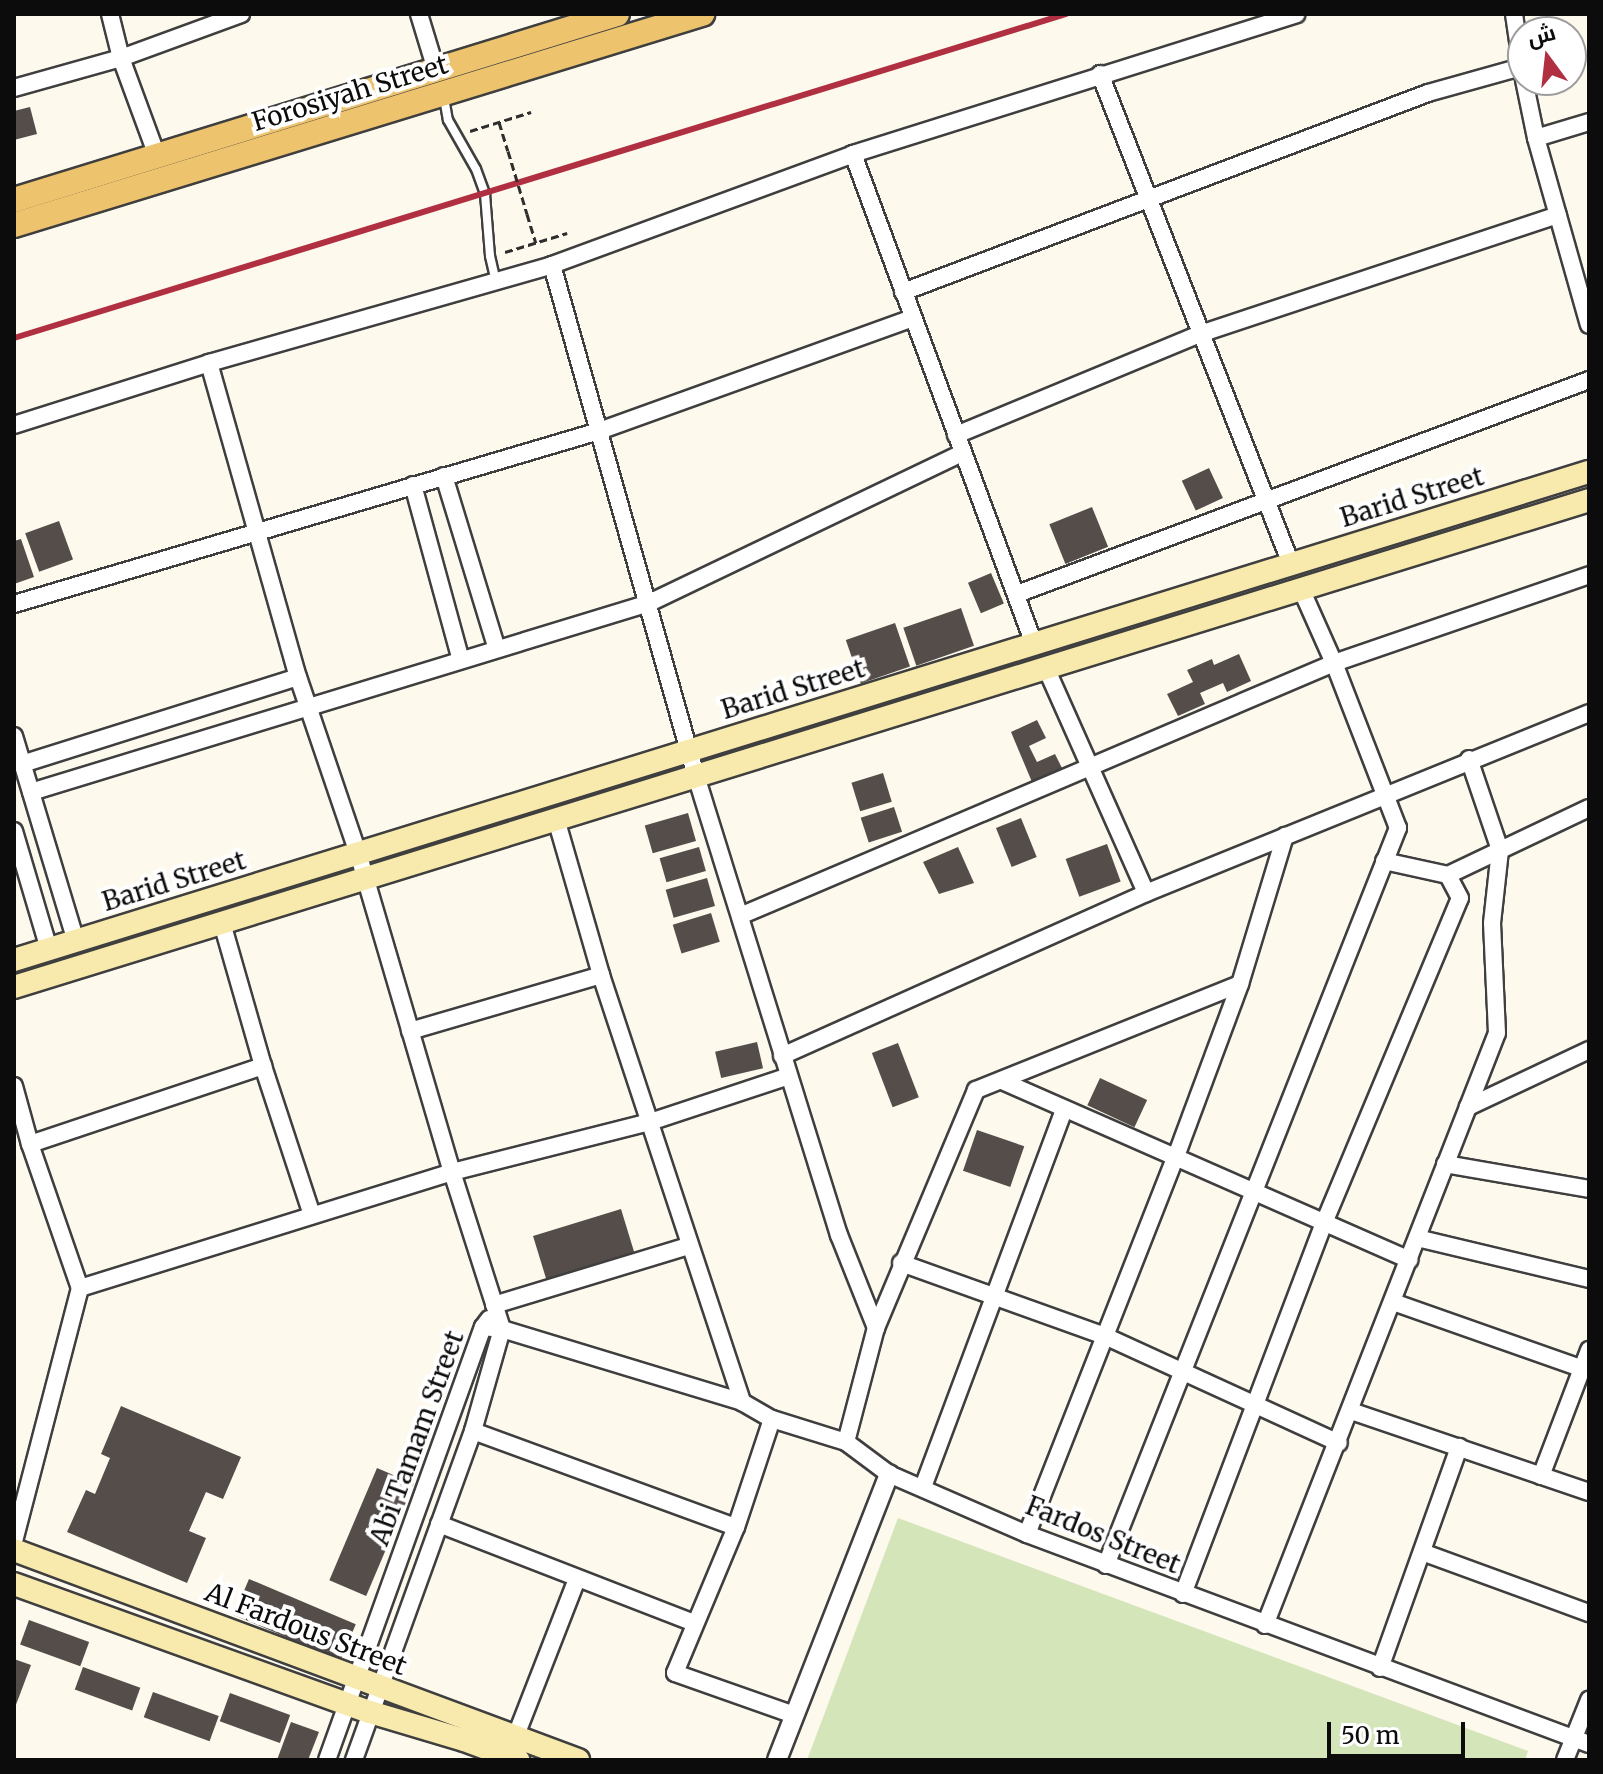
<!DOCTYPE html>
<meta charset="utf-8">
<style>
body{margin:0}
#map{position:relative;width:1603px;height:1774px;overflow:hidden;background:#fdf9ed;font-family:Merriweather,Cairo,serif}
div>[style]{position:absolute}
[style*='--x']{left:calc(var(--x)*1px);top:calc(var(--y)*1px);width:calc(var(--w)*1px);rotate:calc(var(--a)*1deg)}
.green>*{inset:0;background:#d4e5ba}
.building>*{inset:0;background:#544d4a;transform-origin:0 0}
.path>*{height:3px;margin-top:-1.5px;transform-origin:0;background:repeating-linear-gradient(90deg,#2e2e2e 0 8px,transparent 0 12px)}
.roads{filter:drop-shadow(2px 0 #3f3f3f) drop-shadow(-2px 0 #3f3f3f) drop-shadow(0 2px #3f3f3f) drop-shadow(0 -2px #3f3f3f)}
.service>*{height:8px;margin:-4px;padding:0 4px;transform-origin:4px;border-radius:4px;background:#fff}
.minor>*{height:16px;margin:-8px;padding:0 8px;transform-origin:8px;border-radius:8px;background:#fff}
.tertiary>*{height:18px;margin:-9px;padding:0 9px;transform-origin:9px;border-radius:9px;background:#fff}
.secondary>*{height:22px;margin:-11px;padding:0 11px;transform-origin:11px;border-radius:11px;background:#f8e9ad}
.primary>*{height:24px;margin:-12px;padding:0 12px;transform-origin:12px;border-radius:12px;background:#edc36e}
.rail>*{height:6px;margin:-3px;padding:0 3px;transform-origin:3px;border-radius:3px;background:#b03041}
.path-bridge>*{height:3px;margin-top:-1.5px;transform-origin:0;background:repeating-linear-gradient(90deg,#2e2e2e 0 8px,transparent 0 12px)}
span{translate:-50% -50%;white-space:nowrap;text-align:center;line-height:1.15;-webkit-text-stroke:8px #fff;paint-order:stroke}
.street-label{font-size:26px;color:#0c0c0c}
.frame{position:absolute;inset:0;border:16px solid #0c0c0c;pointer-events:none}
.north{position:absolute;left:1507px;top:16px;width:80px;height:80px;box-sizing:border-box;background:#fff;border:2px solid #9e9e9e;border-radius:50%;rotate:345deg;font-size:22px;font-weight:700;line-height:32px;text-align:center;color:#0c0c0c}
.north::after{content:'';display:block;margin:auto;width:28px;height:36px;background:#b03041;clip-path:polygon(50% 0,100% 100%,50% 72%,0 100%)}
.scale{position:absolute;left:1327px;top:1722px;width:138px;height:36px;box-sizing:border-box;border:4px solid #0c0c0c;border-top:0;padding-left:10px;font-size:24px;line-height:28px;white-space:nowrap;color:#0c0c0c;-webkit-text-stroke:6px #fff;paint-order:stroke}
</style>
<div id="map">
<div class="green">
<div style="clip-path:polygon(898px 1518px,1528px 1751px,1525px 1760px,807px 1760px)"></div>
</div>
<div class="building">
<div style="clip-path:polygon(30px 107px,37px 134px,14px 140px,14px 111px)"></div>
<div style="left:1209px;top:468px;width:33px;height:30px;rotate:65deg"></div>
<div style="left:1092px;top:507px;width:43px;height:46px;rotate:68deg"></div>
<div style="left:59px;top:521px;width:41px;height:36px;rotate:70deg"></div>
<div style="clip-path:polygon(21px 539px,34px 577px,14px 584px,14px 541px)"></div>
<div style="left:991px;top:573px;width:33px;height:25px;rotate:67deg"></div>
<div style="left:961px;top:608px;width:40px;height:61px;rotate:71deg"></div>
<div style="left:895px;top:623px;width:46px;height:52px;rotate:71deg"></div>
<div style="clip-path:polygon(1239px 654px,1251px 681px,1227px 692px,1223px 683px,1200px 693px,1205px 704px,1178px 716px,1167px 694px,1193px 682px,1187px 670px,1212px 659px,1214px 665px)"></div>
<div style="clip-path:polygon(1037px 720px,1046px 738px,1029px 746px,1037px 762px,1055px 754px,1062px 768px,1032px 782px,1011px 732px)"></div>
<div style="left:883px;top:773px;width:30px;height:33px;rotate:73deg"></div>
<div style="left:894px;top:807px;width:26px;height:35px;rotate:72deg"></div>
<div style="left:688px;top:813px;width:29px;height:45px;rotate:74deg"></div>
<div style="left:1021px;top:818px;width:42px;height:27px;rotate:68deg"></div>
<div style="left:1107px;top:844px;width:40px;height:44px;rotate:70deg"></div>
<div style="left:699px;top:847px;width:25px;height:41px;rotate:74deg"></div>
<div style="clip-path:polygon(958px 847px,974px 883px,939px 894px,923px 862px)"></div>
<div style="left:707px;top:878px;width:29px;height:43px;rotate:74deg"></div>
<div style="left:711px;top:913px;width:30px;height:40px;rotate:73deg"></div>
<div style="left:757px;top:1042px;width:27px;height:43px;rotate:77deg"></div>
<div style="left:898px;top:1043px;width:58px;height:28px;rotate:69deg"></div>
<div style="left:1100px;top:1078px;width:52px;height:30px;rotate:25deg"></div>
<div style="left:977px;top:1130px;width:50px;height:43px;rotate:19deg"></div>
<div style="left:621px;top:1209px;width:52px;height:92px;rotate:73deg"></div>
<div style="clip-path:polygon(121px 1406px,241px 1457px,223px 1499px,206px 1492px,189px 1531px,206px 1538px,187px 1583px,67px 1532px,86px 1490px,95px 1494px,110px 1458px,101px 1454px)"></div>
<div style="left:377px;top:1468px;width:40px;height:122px;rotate:23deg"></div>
<div style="left:249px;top:1579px;width:116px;height:39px;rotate:23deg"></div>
<div style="left:29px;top:1620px;width:64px;height:26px;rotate:20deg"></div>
<div style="clip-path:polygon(14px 1659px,31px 1665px,14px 1710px)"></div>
<div style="left:83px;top:1667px;width:61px;height:24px;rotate:20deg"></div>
<div style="left:153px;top:1692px;width:70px;height:27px;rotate:20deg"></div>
<div style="left:230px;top:1693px;width:64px;height:30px;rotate:20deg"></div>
<div style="clip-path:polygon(291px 1722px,319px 1732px,308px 1760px,277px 1760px)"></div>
</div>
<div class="path">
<div style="--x:499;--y:122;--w:30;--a:73"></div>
<div style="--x:470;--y:131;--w:64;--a:-17.3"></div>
<div style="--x:527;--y:214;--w:30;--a:73"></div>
<div style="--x:505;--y:252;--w:65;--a:-17"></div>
</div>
<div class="roads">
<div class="service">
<div style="--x:444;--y:98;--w:22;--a:80"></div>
<div style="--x:448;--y:120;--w:56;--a:60.3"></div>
<div style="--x:476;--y:169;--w:27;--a:70"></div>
<div style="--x:485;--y:194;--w:62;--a:85.4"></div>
<div style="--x:490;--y:256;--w:26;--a:77"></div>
</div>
<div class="minor">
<div style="--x:110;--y:14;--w:45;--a:76"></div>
<div style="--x:121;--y:58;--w:104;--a:69.8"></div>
<div style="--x:419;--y:14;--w:59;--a:73.1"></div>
<div style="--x:1514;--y:14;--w:63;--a:81.7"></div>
<div style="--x:1100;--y:74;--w:526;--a:68.7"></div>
<div style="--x:1524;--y:80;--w:59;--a:78.3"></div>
<div style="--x:1536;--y:138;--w:194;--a:74.2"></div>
<div style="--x:14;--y:88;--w:111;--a:-15.7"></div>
<div style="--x:121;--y:58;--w:128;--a:-20.1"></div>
<div style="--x:1536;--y:138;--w:55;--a:-16.8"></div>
<div style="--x:853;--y:154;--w:522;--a:69.73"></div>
<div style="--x:552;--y:265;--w:531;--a:74.26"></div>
<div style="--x:696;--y:776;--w:481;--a:72.7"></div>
<div style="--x:839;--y:1235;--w:100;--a:68.3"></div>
<div style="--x:903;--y:292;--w:561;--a:-20.76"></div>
<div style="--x:1428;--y:93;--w:97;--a:-15.6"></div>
<div style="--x:209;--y:363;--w:326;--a:74.2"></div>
<div style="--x:298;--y:677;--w:186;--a:71.2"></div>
<div style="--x:358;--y:853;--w:333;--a:73.6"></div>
<div style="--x:452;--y:1172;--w:165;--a:72.3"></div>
<div style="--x:502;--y:1329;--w:106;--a:105.9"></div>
<div style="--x:473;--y:1431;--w:350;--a:109.9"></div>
<div style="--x:14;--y:425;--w:205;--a:-17.6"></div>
<div style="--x:209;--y:363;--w:357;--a:-15.9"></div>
<div style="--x:552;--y:265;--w:321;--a:-20.2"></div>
<div style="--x:853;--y:154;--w:465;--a:-17.5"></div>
<div style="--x:956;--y:435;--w:264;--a:-22.5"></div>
<div style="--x:1200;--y:334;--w:377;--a:-18.4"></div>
<div style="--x:444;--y:476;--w:181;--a:73"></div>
<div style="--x:413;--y:485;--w:181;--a:74.7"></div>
<div style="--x:1017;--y:594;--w:611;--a:-20.51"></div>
<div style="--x:14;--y:604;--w:610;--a:-16.47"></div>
<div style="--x:599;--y:431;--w:334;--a:-19.8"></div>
<div style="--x:1046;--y:668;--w:246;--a:66"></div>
<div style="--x:14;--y:736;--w:214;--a:73.2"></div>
<div style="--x:22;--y:764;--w:289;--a:-17.5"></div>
<div style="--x:31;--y:792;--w:646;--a:-17"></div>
<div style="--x:649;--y:603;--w:347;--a:-25.6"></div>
<div style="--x:556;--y:819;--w:162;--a:73.9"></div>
<div style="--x:601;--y:975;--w:450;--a:71.7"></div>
<div style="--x:14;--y:831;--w:123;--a:73.5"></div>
<div style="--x:1384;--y:861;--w:66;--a:12.3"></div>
<div style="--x:1448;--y:875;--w:156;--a:-25.4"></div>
<div style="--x:740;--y:916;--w:646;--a:-23.07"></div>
<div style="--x:1334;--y:663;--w:270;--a:-19"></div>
<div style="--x:222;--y:923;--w:149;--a:74"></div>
<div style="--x:263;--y:1066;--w:157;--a:71.8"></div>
<div style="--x:410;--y:1031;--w:199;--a:-16.3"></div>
<div style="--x:782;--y:1056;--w:399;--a:-24.1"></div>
<div style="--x:1146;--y:893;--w:478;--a:-22.1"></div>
<div style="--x:1002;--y:1081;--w:445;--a:23.7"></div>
<div style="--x:14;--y:1086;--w:60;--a:74.6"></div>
<div style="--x:30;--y:1144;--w:152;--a:70.9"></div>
<div style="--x:80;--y:1288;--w:261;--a:104.6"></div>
<div style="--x:1468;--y:1107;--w:79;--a:-68.6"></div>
<div style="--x:1497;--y:1033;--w:110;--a:-92.6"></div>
<div style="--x:1492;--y:923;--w:73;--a:-83.7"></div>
<div style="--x:1500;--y:850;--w:96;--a:-108.8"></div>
<div style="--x:30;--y:1144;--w:246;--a:-18.5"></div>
<div style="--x:1445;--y:1164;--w:146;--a:9.8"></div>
<div style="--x:1417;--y:1238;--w:177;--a:13.4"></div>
<div style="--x:901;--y:1263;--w:217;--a:19.7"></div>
<div style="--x:1105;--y:1336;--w:257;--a:24.6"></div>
<div style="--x:80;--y:1288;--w:390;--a:-17.3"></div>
<div style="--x:452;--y:1172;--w:204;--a:-14.2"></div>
<div style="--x:650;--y:1122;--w:146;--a:-18.3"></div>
<div style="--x:1393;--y:1302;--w:201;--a:19.4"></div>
<div style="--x:494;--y:1305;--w:203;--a:-16.9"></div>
<div style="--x:483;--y:1327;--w:19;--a:6"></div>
<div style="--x:502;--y:1329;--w:251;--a:16.9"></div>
<div style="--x:742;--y:1402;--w:34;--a:30"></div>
<div style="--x:772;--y:1419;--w:77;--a:17.3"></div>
<div style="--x:846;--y:1442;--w:54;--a:36.7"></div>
<div style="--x:889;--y:1474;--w:150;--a:23.5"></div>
<div style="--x:1027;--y:1534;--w:600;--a:20.49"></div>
<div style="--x:1351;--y:1411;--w:251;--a:18.8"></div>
<div style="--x:772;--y:1419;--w:114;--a:108.4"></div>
<div style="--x:736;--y:1527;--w:158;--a:112.7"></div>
<div style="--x:675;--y:1673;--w:126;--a:19.4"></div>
<div style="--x:473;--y:1431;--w:280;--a:20.1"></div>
<div style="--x:846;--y:1442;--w:118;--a:-75.3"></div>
<div style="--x:876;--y:1328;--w:258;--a:-67.2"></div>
<div style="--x:976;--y:1090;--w:284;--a:-21.9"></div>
<div style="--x:1541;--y:1476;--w:135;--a:-69.1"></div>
<div style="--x:923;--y:1487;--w:403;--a:-69.5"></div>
<div style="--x:439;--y:1524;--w:274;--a:21.2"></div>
<div style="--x:1027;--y:1534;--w:403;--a:-68.5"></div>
<div style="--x:1175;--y:1159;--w:187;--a:-69.6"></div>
<div style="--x:1240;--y:984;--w:155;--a:-73.1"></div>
<div style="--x:1422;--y:1552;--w:178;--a:20.1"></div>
<div style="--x:1106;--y:1565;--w:793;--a:-68.39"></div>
<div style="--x:1398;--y:828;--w:177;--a:-111.2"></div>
<div style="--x:1334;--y:663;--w:81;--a:-114"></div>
<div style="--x:1183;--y:1594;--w:397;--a:-69.2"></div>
<div style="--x:1324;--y:1223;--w:352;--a:-67.3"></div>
<div style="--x:1460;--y:898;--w:26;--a:-118"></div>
<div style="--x:1265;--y:1625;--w:556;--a:-68.6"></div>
<div style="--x:1468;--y:1107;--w:134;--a:-25.2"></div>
<div style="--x:1380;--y:1668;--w:235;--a:-70.3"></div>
<div style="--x:515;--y:1738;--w:171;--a:-68.7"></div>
<div style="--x:327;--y:1760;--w:460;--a:-70.2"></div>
<div style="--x:483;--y:1327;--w:10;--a:-53"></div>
<div style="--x:1565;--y:1760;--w:65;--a:-68.2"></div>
</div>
<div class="tertiary">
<div style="--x:777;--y:1760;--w:307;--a:-68.6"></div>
</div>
<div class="secondary">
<div style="--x:14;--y:960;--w:1649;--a:-17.22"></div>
<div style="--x:14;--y:987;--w:1649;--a:-17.18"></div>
<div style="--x:14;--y:1550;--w:602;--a:20.42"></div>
<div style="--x:14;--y:1584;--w:378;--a:19.8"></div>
<div style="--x:370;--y:1712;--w:98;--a:16.6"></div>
<div style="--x:464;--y:1740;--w:58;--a:20.3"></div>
</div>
<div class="primary">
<div style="--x:14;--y:200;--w:631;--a:-17.14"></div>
<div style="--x:14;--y:225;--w:720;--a:-17.05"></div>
</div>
</div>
<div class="rail">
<div style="--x:14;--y:338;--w:1101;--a:-17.12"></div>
</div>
<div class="path-bridge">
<div style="--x:508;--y:151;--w:66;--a:73.2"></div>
</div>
<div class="street-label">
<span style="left:350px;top:93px;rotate:-17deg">Forosiyah Street</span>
<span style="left:1412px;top:497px;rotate:-17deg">Barid Street</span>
<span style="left:793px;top:689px;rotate:-17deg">Barid Street</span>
<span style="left:174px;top:881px;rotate:-17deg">Barid Street</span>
<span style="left:417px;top:1438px;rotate:-70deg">Abi Tamam Street</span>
<span style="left:1103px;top:1535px;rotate:22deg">Fardos Street</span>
<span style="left:306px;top:1629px;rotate:21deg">Al Fardous Street</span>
</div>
<div class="frame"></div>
<div class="north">ش</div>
<div class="scale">50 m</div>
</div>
